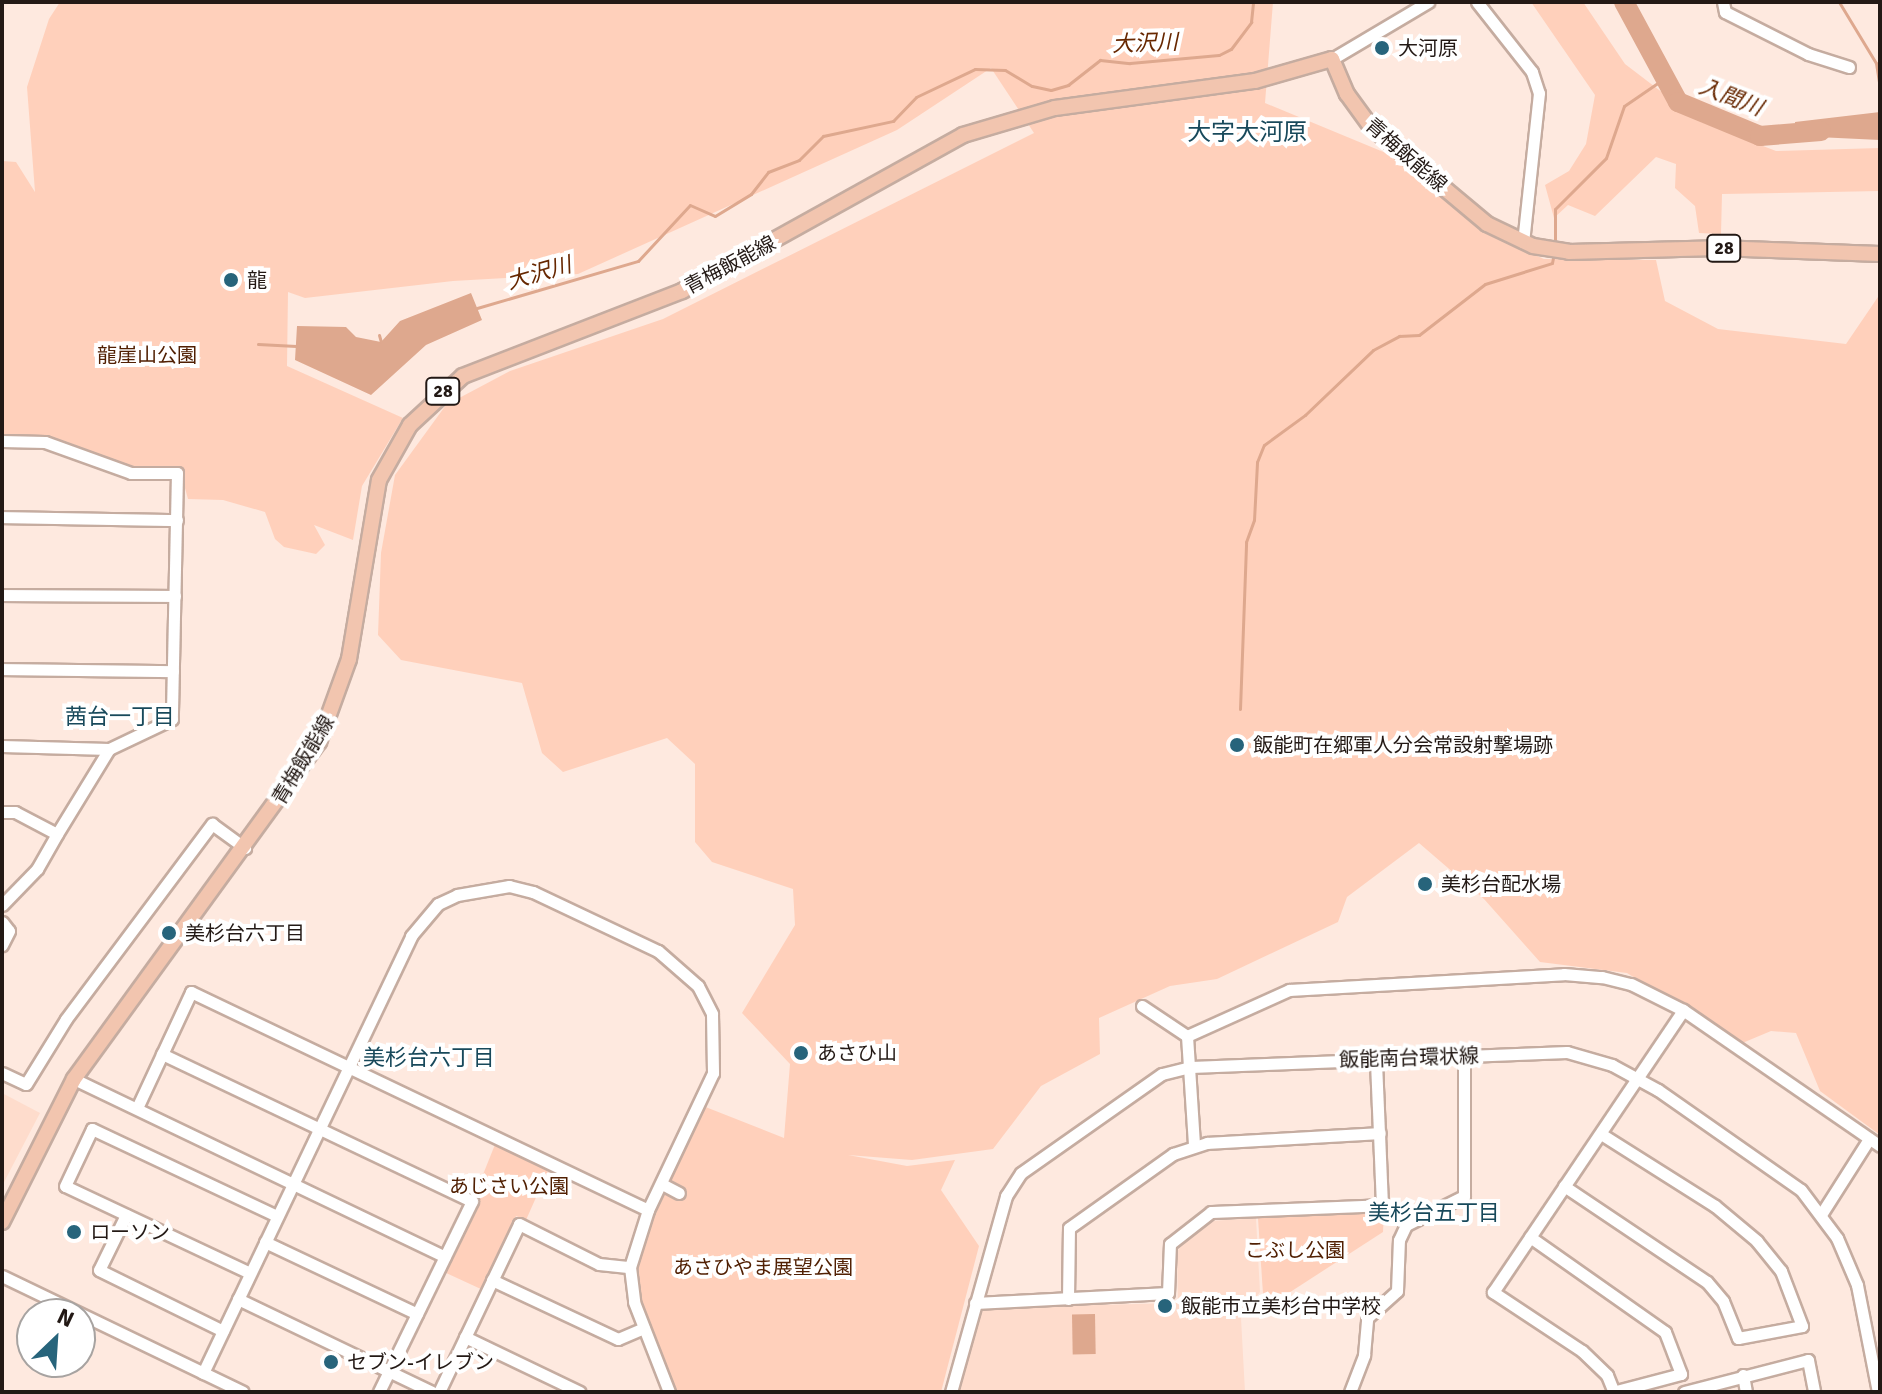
<!DOCTYPE html>
<meta charset="utf-8">
<style>
body{margin:0}
#map{position:relative;width:1882px;height:1394px;overflow:hidden;background:#fee9df;font-family:Signika,"Noto Sans JP",sans-serif}
div>[style]{position:absolute}
[style*='--x']{left:calc(var(--x)*1px);top:calc(var(--y)*1px);width:calc(var(--w)*1px);rotate:calc(var(--a)*1deg)}
.built>*{inset:0;background:#fedccc}
.green>*{inset:0;background:#ffd0bb}
.water>*{inset:0;background:#dea88e;transform-origin:0 0}
.stream>*{height:3px;margin:-1.5px;padding:0 1.5px;transform-origin:1.5px;border-radius:1.5px;background:#dea88e}
.river>*{height:20px;margin:-10px;padding:0 10px;transform-origin:10px;border-radius:10px;background:#dea88e}
.roads{filter:drop-shadow(2px 0 #c5aca0) drop-shadow(-2px 0 #c5aca0) drop-shadow(0 2px #c5aca0) drop-shadow(0 -2px #c5aca0)}
.minor>*{height:11px;margin:-5.5px;padding:0 5.5px;transform-origin:5.5px;border-radius:5.5px;background:#fff}
.major>*{height:14px;margin:-7px;padding:0 7px;transform-origin:7px;border-radius:7px;background:#f2c5af}
.dots>*{width:22px;height:22px;translate:-50% -50%;box-sizing:border-box;border:4px solid #fff;border-radius:50%}
span{translate:-50% -50%;white-space:nowrap;text-align:center;line-height:1.15;-webkit-text-stroke:8px #fff;paint-order:stroke}
.shield-label span{padding:2px 6px;background:#fff;border:2px solid;border-radius:6px;-webkit-text-stroke-width:0}
.shield-label{font-size:18px;color:#231915;font-weight:700}
.poi-label{font-size:20px;color:#231915}
.left{translate:0 -50%;text-align:left}
.street-label{font-size:20px;color:#231915}
.park-label{font-size:20px;color:#512003}
.water-label{font-size:22px;color:#672700;font-style:italic}
.neighbourhood-label{font-size:22px;color:#18495b}
.quarter-label{font-size:24px;color:#18495b}
.frame{position:absolute;inset:0;border:4px solid #231915;pointer-events:none}
.north{position:absolute;left:16px;top:1298px;width:80px;height:80px;box-sizing:border-box;background:#fff;border:2px solid #a7a3a1;border-radius:50%;rotate:25deg;font-size:22px;font-weight:700;line-height:32px;text-align:center;color:#231915}
.north::after{content:'';display:block;margin:auto;width:28px;height:36px;background:#27647b;clip-path:polygon(50% 0,100% 100%,50% 72%,0 100%)}
</style>
<div id="map">
<div class="built">
<div style="clip-path:polygon(2px 1093px,40px 1113px,2px 1186px)"></div>
<div style="clip-path:polygon(1256px 1218px,1260px 1292px,1241px 1318px,1245px 1392px,959px 1392px,981px 1308px,1178px 1303px,1177px 1252px,1185px 1239px,1211px 1221px)"></div>
</div>
<div class="green">
<div style="clip-path:polygon(60px 2px,1273px 2px,1265px 103px,1410px 163px,1486px 233px,1544px 259px,1656px 260px,1665px 301px,1718px 329px,1846px 344px,1880px 294px,1880px 1135px,1820px 1091px,1796px 1033px,1771px 1031px,1740px 1044px,1627px 973px,1540px 962px,1484px 899px,1419px 843px,1347px 897px,1338px 922px,1217px 979px,1170px 986px,1099px 1018px,1100px 1054px,1041px 1086px,993px 1149px,912px 1160px,848px 1155px,907px 1166px,955px 1160px,941px 1190px,979px 1246px,941px 1392px,674px 1392px,640px 1305px,636px 1272px,640px 1243px,703px 1106px,784px 1138px,790px 1064px,742px 1013px,795px 925px,793px 889px,712px 862px,695px 842px,695px 764px,667px 738px,563px 772px,542px 753px,522px 683px,401px 660px,378px 635px,381px 553px,395px 475px,446px 405px,510px 371px,663px 319px,1034px 133px,991px 68px,897px 130px,578px 274px,453px 281px,305px 298px,288px 292px,287px 366px,403px 418px,362px 486px,353px 540px,314px 525px,325px 545px,316px 554px,284px 547px,275px 539px,265px 512px,223px 500px,188px 499px,180px 470px,129px 468px,2px 436px,2px 161px,16px 162px,35px 192px,27px 87px,49px 19px)"></div>
<div style="clip-path:polygon(1531px 2px,1583px 2px,1625px 64px,1701px 122px,1776px 151px,1880px 148px,1880px 191px,1722px 194px,1721px 234px,1699px 233px,1695px 206px,1675px 188px,1676px 164px,1656px 157px,1595px 216px,1568px 205px,1554px 218px,1545px 185px,1569px 171px,1586px 144px,1595px 95px)"></div>
<div style="clip-path:polygon(496px 1142px,550px 1166px,526px 1220px,516px 1216px,483px 1290px,444px 1272px)"></div>
<div style="clip-path:polygon(1384px 1211px,1383px 1232px,1281px 1298px,1263px 1294px,1258px 1218px)"></div>
</div>
<div class="water">
<div style="clip-path:polygon(1880px 112px,1880px 140px,1796px 136px,1795px 122px)"></div>
<div style="clip-path:polygon(471px 293px,482px 320px,426px 345px,371px 395px,295px 360px,297px 326px,346px 327px,356px 337px,381px 342px,400px 321px)"></div>
<div style="left:1095px;top:1314px;width:40px;height:23px;rotate:89deg"></div>
</div>
<div class="stream">
<div style="--x:1839;--y:2;--w:71;--a:58.8"></div>
<div style="--x:1876;--y:63;--w:24;--a:81"></div>
<div style="--x:1555;--y:246;--w:37;--a:-90"></div>
<div style="--x:1555;--y:209;--w:72;--a:-45"></div>
<div style="--x:1606;--y:158;--w:55;--a:-70.9"></div>
<div style="--x:1624;--y:106;--w:46;--a:-34.4"></div>
<div style="--x:477;--y:308;--w:168;--a:-16.3"></div>
<div style="--x:638;--y:261;--w:76;--a:-47.1"></div>
<div style="--x:690;--y:205;--w:27;--a:24"></div>
<div style="--x:715;--y:216;--w:42;--a:-31.4"></div>
<div style="--x:751;--y:194;--w:28;--a:-52"></div>
<div style="--x:768;--y:172;--w:33;--a:-21"></div>
<div style="--x:799;--y:160;--w:34;--a:-45"></div>
<div style="--x:823;--y:136;--w:72;--a:-12.1"></div>
<div style="--x:893;--y:121;--w:33;--a:-46"></div>
<div style="--x:916;--y:97;--w:65;--a:-25.4"></div>
<div style="--x:975;--y:69;--w:30;--a:2"></div>
<div style="--x:1005;--y:70;--w:31;--a:31"></div>
<div style="--x:1032;--y:86;--w:19;--a:12"></div>
<div style="--x:1051;--y:90;--w:18;--a:-16"></div>
<div style="--x:1068;--y:85;--w:41;--a:-38"></div>
<div style="--x:1100;--y:60;--w:30;--a:6"></div>
<div style="--x:1130;--y:63;--w:89;--a:-5.1"></div>
<div style="--x:1219;--y:55;--w:13;--a:-27"></div>
<div style="--x:1231;--y:49;--w:34;--a:-53"></div>
<div style="--x:1251;--y:22;--w:20;--a:-84"></div>
<div style="--x:379;--y:335;--w:7;--a:74"></div>
<div style="--x:258;--y:344;--w:38;--a:3"></div>
<div style="--x:1240;--y:709;--w:167;--a:-87.9"></div>
<div style="--x:1246;--y:542;--w:23;--a:-70"></div>
<div style="--x:1254;--y:520;--w:58;--a:-87"></div>
<div style="--x:1257;--y:462;--w:18;--a:-68"></div>
<div style="--x:1264;--y:445;--w:51;--a:-36.2"></div>
<div style="--x:1305;--y:415;--w:94;--a:-43.7"></div>
<div style="--x:1373;--y:350;--w:30;--a:-28"></div>
<div style="--x:1399;--y:336;--w:20;--a:-3"></div>
<div style="--x:1419;--y:335;--w:83;--a:-37.7"></div>
<div style="--x:1485;--y:284;--w:70;--a:-17.4"></div>
<div style="--x:1552;--y:263;--w:10;--a:-79"></div>
</div>
<div class="river">
<div style="--x:1624;--y:2;--w:114;--a:61.6"></div>
<div style="--x:1678;--y:102;--w:89;--a:22.5"></div>
<div style="--x:1760;--y:136;--w:61;--a:-4.7"></div>
</div>
<div class="roads">
<div class="minor">
<div style="--x:1477;--y:2;--w:89;--a:51.8"></div>
<div style="--x:1532;--y:72;--w:22;--a:72"></div>
<div style="--x:1539;--y:93;--w:150;--a:96.1"></div>
<div style="--x:1723;--y:2;--w:10;--a:79"></div>
<div style="--x:1725;--y:12;--w:93;--a:26.8"></div>
<div style="--x:1808;--y:54;--w:43;--a:17.6"></div>
<div style="--x:1332;--y:59;--w:112;--a:-30.7"></div>
<div style="--x:2;--y:441;--w:43;--a:1.3"></div>
<div style="--x:45;--y:442;--w:91;--a:19.8"></div>
<div style="--x:131;--y:473;--w:46;--a:0"></div>
<div style="--x:177;--y:473;--w:246;--a:91.2"></div>
<div style="--x:172;--y:719;--w:70;--a:154.5"></div>
<div style="--x:2;--y:517;--w:175;--a:1"></div>
<div style="--x:2;--y:595;--w:173;--a:0.3"></div>
<div style="--x:2;--y:669;--w:171;--a:0.7"></div>
<div style="--x:2;--y:746;--w:107;--a:1.6"></div>
<div style="--x:109;--y:749;--w:100;--a:121.5"></div>
<div style="--x:2;--y:812;--w:13;--a:0"></div>
<div style="--x:15;--y:812;--w:47;--a:27.6"></div>
<div style="--x:57;--y:834;--w:40;--a:119.7"></div>
<div style="--x:37;--y:869;--w:50;--a:134.2"></div>
<div style="--x:2;--y:922;--w:11;--a:52"></div>
<div style="--x:9;--y:931;--w:16;--a:117"></div>
<div style="--x:1142;--y:1006;--w:54;--a:33.7"></div>
<div style="--x:1187;--y:1036;--w:109;--a:86.3"></div>
<div style="--x:1187;--y:1036;--w:112;--a:-24.3"></div>
<div style="--x:1289;--y:990;--w:275;--a:-3.3"></div>
<div style="--x:1564;--y:974;--w:38;--a:5"></div>
<div style="--x:1602;--y:977;--w:30;--a:14"></div>
<div style="--x:1631;--y:984;--w:58;--a:26.6"></div>
<div style="--x:1683;--y:1010;--w:239;--a:34.6"></div>
<div style="--x:162;--y:1054;--w:343;--a:25.4"></div>
<div style="--x:472;--y:1201;--w:212;--a:116"></div>
<div style="--x:2;--y:1073;--w:26;--a:25"></div>
<div style="--x:26;--y:1084;--w:76;--a:-58.4"></div>
<div style="--x:66;--y:1019;--w:244;--a:-53.2"></div>
<div style="--x:212;--y:824;--w:41;--a:36"></div>
<div style="--x:74;--y:1079;--w:411;--a:25.6"></div>
<div style="--x:137;--y:1108;--w:128;--a:-65"></div>
<div style="--x:191;--y:992;--w:506;--a:25.5"></div>
<div style="--x:648;--y:1210;--w:60;--a:107.5"></div>
<div style="--x:630;--y:1267;--w:35;--a:83"></div>
<div style="--x:634;--y:1302;--w:97;--a:68.7"></div>
<div style="--x:662;--y:1184;--w:19;--a:28"></div>
<div style="--x:1564;--y:1186;--w:172;--a:33.9"></div>
<div style="--x:1707;--y:1282;--w:25;--a:50"></div>
<div style="--x:1723;--y:1301;--w:40;--a:68"></div>
<div style="--x:1738;--y:1338;--w:65;--a:-10.6"></div>
<div style="--x:1802;--y:1326;--w:59;--a:-110.9"></div>
<div style="--x:1781;--y:1271;--w:38;--a:-129"></div>
<div style="--x:1757;--y:1241;--w:55;--a:-140.2"></div>
<div style="--x:1715;--y:1206;--w:135;--a:-147.7"></div>
<div style="--x:1822;--y:1213;--w:88;--a:-57.6"></div>
<div style="--x:126;--y:1215;--w:61;--a:116.1"></div>
<div style="--x:99;--y:1270;--w:138;--a:26.2"></div>
<div style="--x:1530;--y:1237;--w:165;--a:35.1"></div>
<div style="--x:1665;--y:1332;--w:45;--a:69.1"></div>
<div style="--x:1681;--y:1374;--w:70;--a:165.2"></div>
<div style="--x:265;--y:1242;--w:168;--a:25.3"></div>
<div style="--x:250;--y:1273;--w:204;--a:-154.8"></div>
<div style="--x:65;--y:1186;--w:63;--a:-64.7"></div>
<div style="--x:92;--y:1129;--w:204;--a:25.2"></div>
<div style="--x:2;--y:1276;--w:267;--a:25.7"></div>
<div style="--x:492;--y:1280;--w:139;--a:25.1"></div>
<div style="--x:618;--y:1339;--w:28;--a:-23"></div>
<div style="--x:238;--y:1299;--w:215;--a:25.6"></div>
<div style="--x:1068;--y:1299;--w:71;--a:-89.2"></div>
<div style="--x:1069;--y:1228;--w:128;--a:-35.4"></div>
<div style="--x:1173;--y:1154;--w:36;--a:-18"></div>
<div style="--x:1207;--y:1143;--w:173;--a:-3.3"></div>
<div style="--x:975;--y:1303;--w:193;--a:-3"></div>
<div style="--x:1168;--y:1293;--w:49;--a:-87.7"></div>
<div style="--x:1170;--y:1244;--w:52;--a:-38"></div>
<div style="--x:1211;--y:1212;--w:171;--a:-2.3"></div>
<div style="--x:1382;--y:1205;--w:146;--a:-92.4"></div>
<div style="--x:465;--y:1337;--w:127;--a:25.6"></div>
<div style="--x:203;--y:1373;--w:484;--a:-64.5"></div>
<div style="--x:411;--y:936;--w:42;--a:-49.8"></div>
<div style="--x:438;--y:904;--w:21;--a:-25"></div>
<div style="--x:457;--y:895;--w:53;--a:-9.8"></div>
<div style="--x:509;--y:886;--w:25;--a:14"></div>
<div style="--x:533;--y:892;--w:138;--a:25.3"></div>
<div style="--x:658;--y:951;--w:53;--a:41.2"></div>
<div style="--x:698;--y:986;--w:31;--a:63"></div>
<div style="--x:712;--y:1014;--w:59;--a:89"></div>
<div style="--x:713;--y:1073;--w:152;--a:115.4"></div>
<div style="--x:1743;--y:1375;--w:17;--a:80"></div>
<div style="--x:1613;--y:1390;--w:16;--a:-112"></div>
<div style="--x:1607;--y:1375;--w:35;--a:-136"></div>
<div style="--x:1582;--y:1351;--w:107;--a:-146.5"></div>
<div style="--x:1493;--y:1292;--w:340;--a:-56"></div>
<div style="--x:439;--y:1392;--w:186;--a:-64.5"></div>
<div style="--x:519;--y:1224;--w:89;--a:26.6"></div>
<div style="--x:599;--y:1264;--w:31;--a:6"></div>
<div style="--x:951;--y:1392;--w:204;--a:-74.3"></div>
<div style="--x:1006;--y:1196;--w:27;--a:-57"></div>
<div style="--x:1021;--y:1173;--w:172;--a:-35.1"></div>
<div style="--x:1162;--y:1074;--w:30;--a:-14"></div>
<div style="--x:1191;--y:1067;--w:376;--a:-2.3"></div>
<div style="--x:1567;--y:1052;--w:47;--a:16.1"></div>
<div style="--x:1612;--y:1065;--w:52;--a:28.5"></div>
<div style="--x:1658;--y:1090;--w:174;--a:35"></div>
<div style="--x:1801;--y:1190;--w:60;--a:53.1"></div>
<div style="--x:1837;--y:1238;--w:51;--a:66.9"></div>
<div style="--x:1857;--y:1285;--w:109;--a:78.9"></div>
<div style="--x:1350;--y:1392;--w:40;--a:-69"></div>
<div style="--x:1364;--y:1355;--w:37;--a:-85"></div>
<div style="--x:1367;--y:1318;--w:40;--a:-42"></div>
<div style="--x:1397;--y:1291;--w:51;--a:-87.8"></div>
<div style="--x:1399;--y:1240;--w:17;--a:-65"></div>
<div style="--x:1406;--y:1225;--w:65;--a:-26.6"></div>
<div style="--x:1464;--y:1196;--w:140;--a:-90"></div>
<div style="--x:1684;--y:1392;--w:128;--a:-14.5"></div>
<div style="--x:1808;--y:1360;--w:33;--a:79"></div>
</div>
<div class="major">
<div style="--x:2;--y:1222;--w:160;--a:-63.3"></div>
<div style="--x:74;--y:1079;--w:417;--a:-54"></div>
<div style="--x:319;--y:742;--w:88;--a:-70.1"></div>
<div style="--x:349;--y:659;--w:181;--a:-80.5"></div>
<div style="--x:379;--y:480;--w:63;--a:-60.6"></div>
<div style="--x:410;--y:425;--w:72;--a:-42.8"></div>
<div style="--x:463;--y:376;--w:235;--a:-21.2"></div>
<div style="--x:682;--y:291;--w:321;--a:-29"></div>
<div style="--x:963;--y:135;--w:96;--a:-16.4"></div>
<div style="--x:1055;--y:108;--w:202;--a:-7.7"></div>
<div style="--x:1255;--y:81;--w:80;--a:-15.9"></div>
<div style="--x:1332;--y:59;--w:38;--a:67"></div>
<div style="--x:1347;--y:94;--w:41;--a:54"></div>
<div style="--x:1371;--y:127;--w:151;--a:39.9"></div>
<div style="--x:1487;--y:224;--w:51;--a:25.6"></div>
<div style="--x:1533;--y:246;--w:36;--a:9"></div>
<div style="--x:1569;--y:252;--w:148;--a:-1.5"></div>
<div style="--x:1717;--y:248;--w:163;--a:2.1"></div>
</div>
</div>
<div class="dots">
<div style="left:1382px;top:48px;background:#27647b"></div>
<div style="left:231px;top:280px;background:#27647b"></div>
<div style="left:1237px;top:745px;background:#27647b"></div>
<div style="left:1425px;top:884px;background:#27647b"></div>
<div style="left:169px;top:933px;background:#27647b"></div>
<div style="left:801px;top:1053px;background:#27647b"></div>
<div style="left:74px;top:1232px;background:#27647b"></div>
<div style="left:1165px;top:1306px;background:#27647b"></div>
<div style="left:331px;top:1362px;background:#27647b"></div>
</div>
<div class="shield-label">
<span style="left:1724px;top:248px">28</span>
<span style="left:443px;top:391px">28</span>
</div>
<div class="poi-label">
<span class="left" style="left:1398px;top:48px">大河原</span>
<span class="left" style="left:247px;top:280px">龍</span>
<span class="left" style="left:1253px;top:745px">飯能町在郷軍人分会常設射撃場跡</span>
<span class="left" style="left:1441px;top:884px">美杉台配水場</span>
<span class="left" style="left:185px;top:933px">美杉台六丁目</span>
<span class="left" style="left:817px;top:1053px">あさひ山</span>
<span class="left" style="left:90px;top:1232px">ローソン</span>
<span class="left" style="left:1181px;top:1306px">飯能市立美杉台中学校</span>
<span class="left" style="left:347px;top:1362px">セブン-イレブン</span>
</div>
<div class="street-label">
<span style="left:1406px;top:155px;rotate:41deg">青梅飯能線</span>
<span style="left:730px;top:265px;rotate:-28deg">青梅飯能線</span>
<span style="left:303px;top:760px;rotate:-59deg">青梅飯能線</span>
<span style="left:1409px;top:1058px;rotate:-2deg">飯能南台環状線</span>
</div>
<div class="park-label">
<span style="left:147px;top:355px">龍崖山公園</span>
<span style="left:509px;top:1186px">あじさい公園</span>
<span style="left:1295px;top:1250px">こぶし公園</span>
<span style="left:763px;top:1267px">あさひやま展望公園</span>
</div>
<div class="water-label">
<span style="left:1145px;top:43px;rotate:-2deg">大沢川</span>
<span style="left:1731px;top:97px;rotate:21deg">入間川</span>
<span style="left:539px;top:273px;rotate:-16deg">大沢川</span>
</div>
<div class="neighbourhood-label">
<span style="left:120px;top:717px">茜台一丁目</span>
<span style="left:429px;top:1058px">美杉台六丁目</span>
<span style="left:1434px;top:1213px">美杉台五丁目</span>
</div>
<div class="quarter-label">
<span style="left:1247px;top:133px">大字大河原</span>
</div>
<div class="frame"></div>
<div class="north">N</div>
</div>
